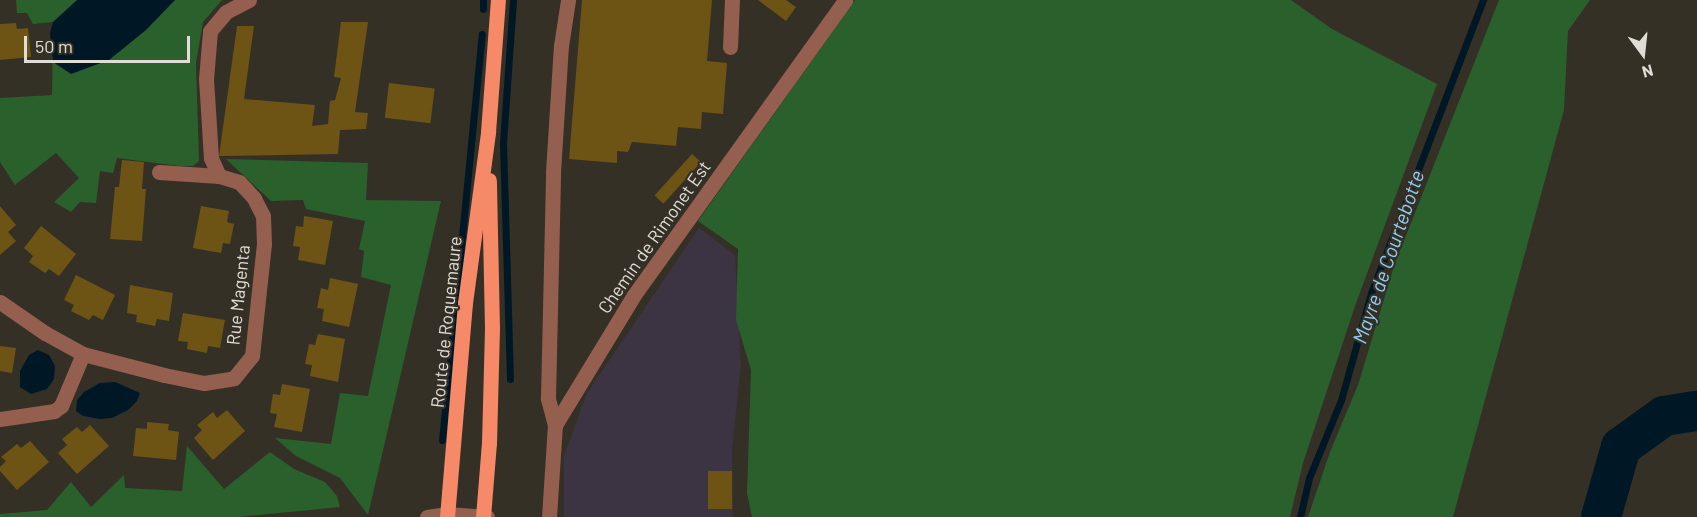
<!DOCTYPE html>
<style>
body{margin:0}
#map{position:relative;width:1697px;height:517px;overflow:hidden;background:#343026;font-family:Barlow,sans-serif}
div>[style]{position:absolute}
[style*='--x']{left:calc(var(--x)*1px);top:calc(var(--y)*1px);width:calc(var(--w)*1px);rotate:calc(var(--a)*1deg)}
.commercial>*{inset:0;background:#3d3443}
.green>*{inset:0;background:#29602c}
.water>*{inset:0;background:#001826}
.stream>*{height:7px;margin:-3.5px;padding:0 3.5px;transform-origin:3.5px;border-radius:3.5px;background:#001826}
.river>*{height:40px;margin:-20px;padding:0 20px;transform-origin:20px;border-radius:20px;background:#001826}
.building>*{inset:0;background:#6d5414;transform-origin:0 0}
.minor>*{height:15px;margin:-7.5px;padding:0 7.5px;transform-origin:7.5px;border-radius:7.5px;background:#945f4e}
.major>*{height:15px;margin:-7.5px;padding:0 7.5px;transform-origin:7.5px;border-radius:7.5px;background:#f68967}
span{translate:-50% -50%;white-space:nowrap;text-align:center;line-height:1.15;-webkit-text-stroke:4.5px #343026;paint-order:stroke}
.street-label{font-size:18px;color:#e0ddd7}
.water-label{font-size:20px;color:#90cef3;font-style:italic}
.north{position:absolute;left:1613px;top:24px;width:60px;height:60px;-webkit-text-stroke:4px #343026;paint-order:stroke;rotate:165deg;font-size:16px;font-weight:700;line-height:24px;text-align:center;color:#e0ddd7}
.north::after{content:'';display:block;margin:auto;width:21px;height:27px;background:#e0ddd7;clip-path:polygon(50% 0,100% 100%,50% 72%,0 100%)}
.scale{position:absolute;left:24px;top:36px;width:166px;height:27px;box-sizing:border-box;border:3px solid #e0ddd7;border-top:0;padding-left:8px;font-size:18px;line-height:21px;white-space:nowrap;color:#e0ddd7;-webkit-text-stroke:4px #343026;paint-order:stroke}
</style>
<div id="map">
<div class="commercial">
<div style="clip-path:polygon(699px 228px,735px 255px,741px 364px,732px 450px,733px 517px,564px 517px,564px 456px,587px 393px)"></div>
</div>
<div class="green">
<div style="clip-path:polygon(16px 0,222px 0,203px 22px,196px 63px,199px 161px,193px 166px,179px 166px,117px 158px,113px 173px,100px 171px,96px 203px,80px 202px,71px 212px,54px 202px,79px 178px,56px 153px,15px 185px,0 162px,0 98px,52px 95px,53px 22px,33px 24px,27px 13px,17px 13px)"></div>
<div style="clip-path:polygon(855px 0,1291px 0,1332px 29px,1437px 84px,1355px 306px,1303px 463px,1290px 517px,752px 517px,747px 493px,751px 370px,736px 320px,738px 249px,698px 221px)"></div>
<div style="clip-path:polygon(1499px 0,1590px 0,1568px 31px,1564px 110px,1453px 517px,1308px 517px,1330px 452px,1358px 385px,1394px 266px)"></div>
<div style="clip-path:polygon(226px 159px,368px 163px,366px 200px,441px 201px,368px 515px,340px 478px,296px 456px,275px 438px,331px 444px,340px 393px,368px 396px,391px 285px,361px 277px,364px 251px,359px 249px,365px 221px,306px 209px,303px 200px,271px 201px)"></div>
<div style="clip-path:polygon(187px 446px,224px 489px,270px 452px,294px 469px,325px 482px,337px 496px,340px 507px,239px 517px,0 517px,0 514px,47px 510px,71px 482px,91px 507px,124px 475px,125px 488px,182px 491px)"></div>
</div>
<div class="water">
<div style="clip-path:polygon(77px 0,175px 0,146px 30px,109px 60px,71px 74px,53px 62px,50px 33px,53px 22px)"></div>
<div style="clip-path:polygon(38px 350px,49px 355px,55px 366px,54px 379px,47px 389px,31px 394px,20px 387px,20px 371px,29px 355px)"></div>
<div style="clip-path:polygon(115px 382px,140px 393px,137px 401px,128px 410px,112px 418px,100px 419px,83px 416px,76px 411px,77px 400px,84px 392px,100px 383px)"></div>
</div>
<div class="stream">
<div style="--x:483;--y:9;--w:9;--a:-90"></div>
<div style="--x:510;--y:379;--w:236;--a:-91.7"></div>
<div style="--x:503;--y:143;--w:143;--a:-86"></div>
<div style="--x:442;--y:440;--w:408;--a:-84.4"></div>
<div style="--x:1300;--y:517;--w:40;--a:-77"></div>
<div style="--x:1309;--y:478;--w:84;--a:-67.7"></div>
<div style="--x:1341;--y:400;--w:111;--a:-74.3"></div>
<div style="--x:1371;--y:293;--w:314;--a:-69.1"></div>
</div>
<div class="river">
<div style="--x:1601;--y:517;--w:73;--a:-74.1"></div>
<div style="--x:1621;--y:447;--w:53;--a:-35.8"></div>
<div style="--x:1664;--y:416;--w:33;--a:-9"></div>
</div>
<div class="building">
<div style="clip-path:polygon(582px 0,712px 0,707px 61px,727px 63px,723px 114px,702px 112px,701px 129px,678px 127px,676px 146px,632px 142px,628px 152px,617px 151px,617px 163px,569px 159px)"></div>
<div style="clip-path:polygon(758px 0,786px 0,796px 7px,786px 21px)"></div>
<div style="clip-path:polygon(341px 22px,368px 22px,355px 112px,368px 113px,366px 129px,340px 130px,338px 154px,219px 156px,237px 26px,254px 26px,244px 99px,315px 105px,312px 126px,328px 124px,330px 101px,335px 100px,341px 78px,334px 77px)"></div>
<div style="clip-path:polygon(16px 23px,17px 29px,28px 28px,31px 57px,0 60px,0 24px)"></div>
<div style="left:389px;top:83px;width:46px;height:35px;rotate:7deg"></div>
<div style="left:692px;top:154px;width:12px;height:56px;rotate:42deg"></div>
<div style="clip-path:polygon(122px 160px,144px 162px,142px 189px,146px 189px,142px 241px,110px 239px,115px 187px,119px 187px)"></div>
<div style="clip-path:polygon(0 206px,16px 225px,8px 232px,16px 241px,0 255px)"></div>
<div style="clip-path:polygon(201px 206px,229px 211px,227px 222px,234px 224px,230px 244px,223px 243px,221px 253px,193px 248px)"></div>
<div style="clip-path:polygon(304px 216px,333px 221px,325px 265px,298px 260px,300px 247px,293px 246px,296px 226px,303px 227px)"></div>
<div style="clip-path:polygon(41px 226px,76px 254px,59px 276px,49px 269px,45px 273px,29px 262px,33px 256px,24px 248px)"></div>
<div style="clip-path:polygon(76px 275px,115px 295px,103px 320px,93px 315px,89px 320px,71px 311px,74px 305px,64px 300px)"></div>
<div style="clip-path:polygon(330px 278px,358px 284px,349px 327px,322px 321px,324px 309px,317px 308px,321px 288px,328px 290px)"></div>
<div style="clip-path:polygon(130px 285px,173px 293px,169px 321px,157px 319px,155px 326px,136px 322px,137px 315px,127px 313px)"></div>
<div style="clip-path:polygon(183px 313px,225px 320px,220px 348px,208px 346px,207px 353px,187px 349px,188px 342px,178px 341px)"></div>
<div style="clip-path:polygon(318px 334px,345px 339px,338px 382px,310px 376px,312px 365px,305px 364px,309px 344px,315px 345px)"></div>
<div style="clip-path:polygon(0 346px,16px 348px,12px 373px,0 371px)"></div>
<div style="clip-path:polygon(282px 384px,310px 389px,302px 432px,274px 427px,277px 414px,270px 413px,273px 394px,280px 395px)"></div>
<div style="clip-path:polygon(227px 410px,245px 431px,213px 460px,194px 438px,202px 430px,197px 425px,213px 412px,217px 418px)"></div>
<div style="clip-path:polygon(147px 422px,169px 424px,168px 430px,179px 432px,176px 460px,133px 456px,136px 428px,147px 429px)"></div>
<div style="clip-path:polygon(90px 425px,109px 446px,77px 474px,58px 453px,67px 445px,62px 439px,77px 427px,82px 432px)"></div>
<div style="clip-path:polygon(30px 441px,49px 462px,17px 490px,0 471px,0 467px,6px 461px,1px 457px,17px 444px,21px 448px)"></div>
<div style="left:708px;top:471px;width:24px;height:38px"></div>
</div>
<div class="minor">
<div style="--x:730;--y:47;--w:47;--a:-87.6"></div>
<div style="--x:159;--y:172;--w:60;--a:3.8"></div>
<div style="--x:0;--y:302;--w:55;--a:34.6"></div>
<div style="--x:45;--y:333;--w:43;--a:28.9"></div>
<div style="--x:83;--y:354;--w:84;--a:14.5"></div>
<div style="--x:164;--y:375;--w:41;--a:11.3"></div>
<div style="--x:204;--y:383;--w:30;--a:-9"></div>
<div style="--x:234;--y:378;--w:28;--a:-51"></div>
<div style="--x:252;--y:356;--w:113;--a:-83.9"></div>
<div style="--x:264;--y:244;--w:28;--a:-92"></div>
<div style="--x:263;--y:216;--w:20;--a:-117"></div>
<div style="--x:254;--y:198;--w:22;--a:-133"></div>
<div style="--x:239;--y:182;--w:21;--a:-163"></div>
<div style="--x:219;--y:176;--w:20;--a:-114"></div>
<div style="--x:211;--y:158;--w:79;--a:-93.6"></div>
<div style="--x:206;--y:79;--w:48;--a:-85.2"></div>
<div style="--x:210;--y:31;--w:25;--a:-50"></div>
<div style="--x:226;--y:12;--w:26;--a:-28"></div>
<div style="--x:0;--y:419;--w:55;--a:-8.4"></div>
<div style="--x:54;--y:411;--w:9;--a:-36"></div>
<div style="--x:61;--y:406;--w:56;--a:-67.1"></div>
<div style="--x:555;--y:425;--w:28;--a:-105"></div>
<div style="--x:548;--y:398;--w:226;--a:-88.7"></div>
<div style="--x:553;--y:172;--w:126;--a:-86.4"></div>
<div style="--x:561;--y:46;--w:47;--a:-81.3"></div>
<div style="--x:427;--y:517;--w:20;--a:-9"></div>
<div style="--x:447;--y:514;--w:40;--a:4.3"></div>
<div style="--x:549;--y:517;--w:92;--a:-86.3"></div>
<div style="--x:555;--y:425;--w:152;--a:-58.7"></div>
<div style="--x:634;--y:295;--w:363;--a:-54.4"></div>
</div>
<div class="major">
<div style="--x:447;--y:517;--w:215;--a:-85.2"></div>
<div style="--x:465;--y:303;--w:173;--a:-82.3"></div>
<div style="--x:488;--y:132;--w:132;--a:-85.7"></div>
<div style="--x:483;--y:517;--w:74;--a:-85.4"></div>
<div style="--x:489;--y:443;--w:115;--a:-88.5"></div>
<div style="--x:492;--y:328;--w:148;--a:-91.2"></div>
</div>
<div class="street-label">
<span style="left:654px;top:237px;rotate:-55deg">Chemin de Rimonet Est</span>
<span style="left:238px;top:295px;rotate:-84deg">Rue Magenta</span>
<span style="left:446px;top:322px;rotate:-84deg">Route de Roquemaure</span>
</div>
<div class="water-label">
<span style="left:1388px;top:257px;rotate:-71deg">Mayre de Courtebotte</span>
</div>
<div class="north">N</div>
<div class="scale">50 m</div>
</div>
